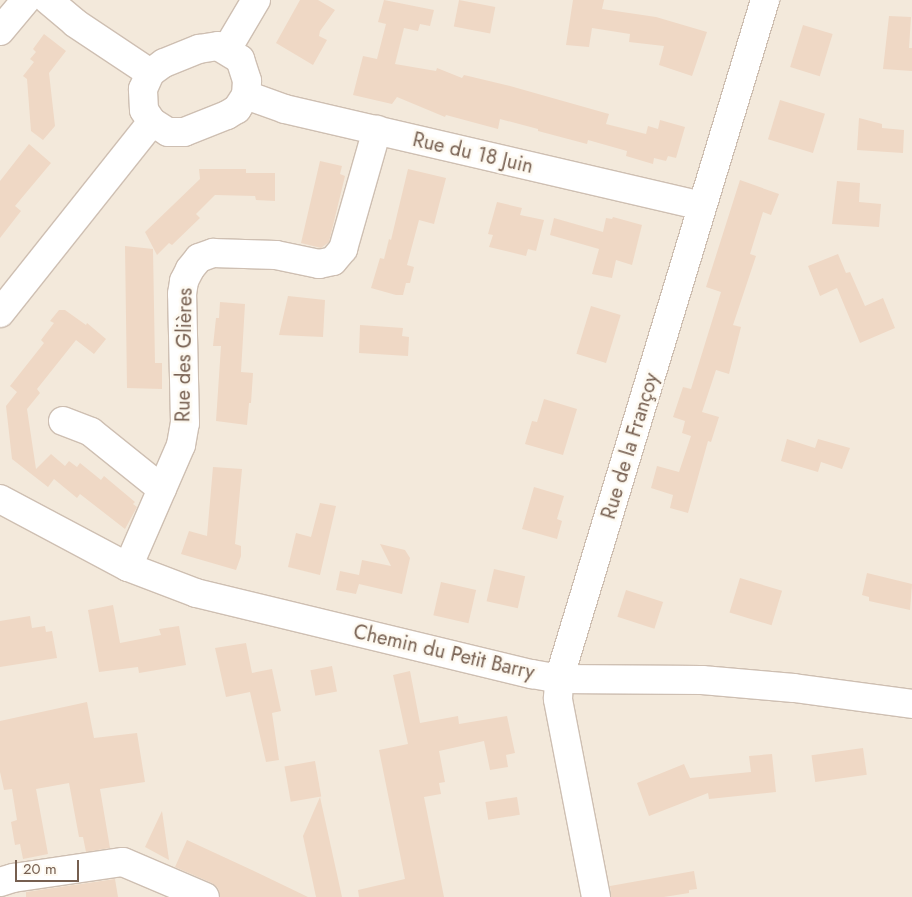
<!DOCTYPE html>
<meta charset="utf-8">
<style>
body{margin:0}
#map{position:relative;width:912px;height:897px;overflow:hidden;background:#fcf6ec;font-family:Jost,sans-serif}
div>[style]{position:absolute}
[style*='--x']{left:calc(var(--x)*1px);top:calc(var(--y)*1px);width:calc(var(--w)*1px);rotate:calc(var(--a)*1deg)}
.residential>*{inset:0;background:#f3e9db;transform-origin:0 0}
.building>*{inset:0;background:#efd8c5;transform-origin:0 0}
.roads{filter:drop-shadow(1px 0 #cebfb2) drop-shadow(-1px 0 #cebfb2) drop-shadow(0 1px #cebfb2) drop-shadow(0 -1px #cebfb2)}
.minor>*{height:28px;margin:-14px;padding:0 14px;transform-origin:14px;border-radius:14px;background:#fff}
span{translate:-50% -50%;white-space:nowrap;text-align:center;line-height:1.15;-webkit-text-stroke:5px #fefaf2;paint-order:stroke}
.street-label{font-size:20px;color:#765f50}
.scale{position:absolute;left:15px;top:860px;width:64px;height:22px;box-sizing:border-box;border:2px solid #765f50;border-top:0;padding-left:6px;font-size:15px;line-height:18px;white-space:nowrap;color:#765f50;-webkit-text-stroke:4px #fefaf2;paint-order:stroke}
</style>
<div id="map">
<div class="residential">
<div style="left:0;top:0;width:912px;height:897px"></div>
</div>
<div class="building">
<div style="clip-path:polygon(300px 0,318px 0,335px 10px,320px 31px,319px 36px,327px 40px,313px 65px,276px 43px)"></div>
<div style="clip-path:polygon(384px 0,434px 10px,430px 26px,420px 24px,418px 31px,404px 28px,395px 64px,436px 71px,437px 68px,462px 78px,464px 75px,510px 86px,609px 114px,606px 124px,646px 134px,648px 126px,658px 129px,660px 120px,685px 127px,676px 158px,668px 156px,666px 161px,654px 158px,653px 164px,626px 156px,627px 151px,588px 140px,587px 144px,538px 131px,538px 129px,500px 119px,498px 129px,446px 115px,445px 117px,397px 97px,392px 104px,353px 95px,363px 56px,377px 59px,386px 24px,378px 22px)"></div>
<div style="left:459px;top:0;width:37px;height:27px;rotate:11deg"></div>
<div style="clip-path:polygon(573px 0,604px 0,602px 9px,656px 17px,707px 32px,692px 76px,659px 65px,664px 46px,629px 42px,630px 34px,592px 28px,589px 47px,566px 45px)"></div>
<div style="clip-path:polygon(889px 16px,911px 17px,909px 48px,912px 48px,912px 71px,883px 69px)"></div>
<div style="left:803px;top:25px;width:31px;height:44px;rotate:17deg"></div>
<div style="clip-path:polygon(44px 34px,66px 51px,49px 73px,55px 126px,43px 140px,31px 131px,27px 79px,23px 76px,34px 62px,30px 59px,36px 52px,33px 49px)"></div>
<div style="left:780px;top:100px;width:47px;height:41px;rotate:17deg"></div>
<div style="clip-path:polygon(859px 118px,882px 124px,882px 128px,904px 130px,903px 153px,857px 150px)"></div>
<div style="clip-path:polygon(29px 144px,51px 163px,15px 206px,21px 211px,0 238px,0 181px)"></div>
<div style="clip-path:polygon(320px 161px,342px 166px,340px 174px,345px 176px,329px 242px,321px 248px,301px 243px)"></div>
<div style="clip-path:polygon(199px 169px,246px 169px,246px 173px,275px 173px,275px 201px,256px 200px,255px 196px,215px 195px,196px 214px,200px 218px,172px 245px,169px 243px,157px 255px,145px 232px,200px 179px)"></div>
<div style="clip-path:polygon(408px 169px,446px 178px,434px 224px,419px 220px,407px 265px,414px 267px,410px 283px,406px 283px,403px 295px,396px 295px,371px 288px,380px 258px,384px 259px,389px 239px,391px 240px)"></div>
<div style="clip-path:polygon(740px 180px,779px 194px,771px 215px,763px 212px,750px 254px,756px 256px,733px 325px,741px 327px,729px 374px,716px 370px,702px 412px,719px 417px,711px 442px,708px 441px,688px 513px,670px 508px,673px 495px,651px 488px,657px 466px,679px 472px,691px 436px,682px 433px,685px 421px,673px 417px,683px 387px,691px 389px,721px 292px,706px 287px)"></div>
<div style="clip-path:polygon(837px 181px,860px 183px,859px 202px,881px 204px,879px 227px,832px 224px)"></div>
<div style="clip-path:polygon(497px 202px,522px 208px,520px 215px,544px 220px,536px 251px,528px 249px,526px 256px,489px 247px,493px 235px,488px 234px)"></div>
<div style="clip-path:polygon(613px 217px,642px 225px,632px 265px,616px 260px,612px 278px,592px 274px,599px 249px,550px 235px,554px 218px,603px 232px,606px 218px,612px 219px)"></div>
<div style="clip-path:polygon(125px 246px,153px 249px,155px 363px,162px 363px,162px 389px,127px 388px)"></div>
<div style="clip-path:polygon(838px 254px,846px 273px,850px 272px,865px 306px,883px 298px,895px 328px,860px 343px,837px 288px,820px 296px,808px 266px)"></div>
<div style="clip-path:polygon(288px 296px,325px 300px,323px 337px,279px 335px)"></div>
<div style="clip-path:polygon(220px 302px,245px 304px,241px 372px,253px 373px,251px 403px,249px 403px,247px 425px,216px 421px,221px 346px,213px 346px,216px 318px,219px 318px)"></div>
<div style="left:591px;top:306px;width:31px;height:50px;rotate:17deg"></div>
<div style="clip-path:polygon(59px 310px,65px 310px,86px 325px,87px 323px,106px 339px,94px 354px,76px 340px,37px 389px,40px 393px,27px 409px,36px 469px,51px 454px,65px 466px,69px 461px,77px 467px,80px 463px,101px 480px,104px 476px,135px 502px,133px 504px,137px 507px,125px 529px,80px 494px,77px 498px,54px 479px,48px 487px,12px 459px,6px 406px,17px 392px,10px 386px,44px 343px,41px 340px,54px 323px,50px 321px)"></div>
<div style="clip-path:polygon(360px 325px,403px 328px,402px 336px,409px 337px,408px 356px,359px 353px)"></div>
<div style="clip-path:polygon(544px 399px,577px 409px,563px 455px,525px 444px,532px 421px,537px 422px)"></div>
<div style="clip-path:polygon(787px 439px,815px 448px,818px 439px,850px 448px,842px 469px,821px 462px,818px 472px,781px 461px)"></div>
<div style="clip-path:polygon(213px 467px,242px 469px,235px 544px,241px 546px,241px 556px,236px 570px,181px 554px,189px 531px,207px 536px)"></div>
<div style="clip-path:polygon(534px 487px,564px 496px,557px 519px,562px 521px,557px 539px,522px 529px)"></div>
<div style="clip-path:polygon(320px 503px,336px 506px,320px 575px,288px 567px,296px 533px,311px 537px)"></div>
<div style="clip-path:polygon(380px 544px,405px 550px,410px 558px,402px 594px,359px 584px,356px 594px,336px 590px,340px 571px,359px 575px,362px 560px,391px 566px)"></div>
<div style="left:494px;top:569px;width:32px;height:33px;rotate:13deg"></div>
<div style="clip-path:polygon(867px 573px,912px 584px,910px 610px,869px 601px,869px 597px,862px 595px)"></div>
<div style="left:740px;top:578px;width:44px;height:36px;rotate:17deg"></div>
<div style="left:441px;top:582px;width:36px;height:34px;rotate:13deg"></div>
<div style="left:626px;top:590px;width:39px;height:28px;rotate:18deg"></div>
<div style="clip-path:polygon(113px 605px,120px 643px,161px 635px,159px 629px,179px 626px,186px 665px,139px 673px,138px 667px,99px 672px,88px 610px)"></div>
<div style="clip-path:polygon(30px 616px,32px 628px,45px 626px,46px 632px,52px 631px,57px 658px,0 667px,0 621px)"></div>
<div style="clip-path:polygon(246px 643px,252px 673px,272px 669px,281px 711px,272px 713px,279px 760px,266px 762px,250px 692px,226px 697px,215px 648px)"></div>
<div style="left:332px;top:666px;width:26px;height:22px;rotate:79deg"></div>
<div style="clip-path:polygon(410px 671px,420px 723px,458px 716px,459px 724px,507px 716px,515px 753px,506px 755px,508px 767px,490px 770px,484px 741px,439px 751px,445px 782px,439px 783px,441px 794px,424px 797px,444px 897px,359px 897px,358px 890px,405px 879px,379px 750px,408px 744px,393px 675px)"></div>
<div style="clip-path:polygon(87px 702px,94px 738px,137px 733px,145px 782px,100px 789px,110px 848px,86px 852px,83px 837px,79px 837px,69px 783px,36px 789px,48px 854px,23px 859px,20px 844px,15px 845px,11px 822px,17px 820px,12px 789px,4px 790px,0 772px,0 721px)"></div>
<div style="left:863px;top:748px;width:27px;height:52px;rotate:82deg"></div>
<div style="clip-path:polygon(772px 754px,776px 792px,709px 799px,708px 793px,649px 816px,637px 783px,684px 764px,690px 778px,751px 772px,749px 756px)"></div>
<div style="left:315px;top:761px;width:36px;height:31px;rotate:80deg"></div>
<div style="clip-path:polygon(320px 797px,342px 897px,316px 897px,303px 836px)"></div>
<div style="left:517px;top:797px;width:18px;height:32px;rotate:81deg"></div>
<div style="clip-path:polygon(162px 811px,169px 860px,145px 847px)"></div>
<div style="clip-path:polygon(187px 840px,254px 871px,308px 897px,220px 897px,218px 888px,212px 883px,175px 867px)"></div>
<div style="clip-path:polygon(694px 871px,697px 889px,689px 890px,689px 893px,664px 897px,611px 897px,610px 886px)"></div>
<div style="clip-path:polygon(115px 879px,118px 897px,26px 897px,26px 892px)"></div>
</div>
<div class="roads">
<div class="minor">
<div style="--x:48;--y:0;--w:35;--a:40"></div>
<div style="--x:75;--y:23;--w:90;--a:33.7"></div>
<div style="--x:0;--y:31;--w:40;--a:-50"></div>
<div style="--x:218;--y:46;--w:26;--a:31"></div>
<div style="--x:240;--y:59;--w:23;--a:72"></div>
<div style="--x:247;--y:81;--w:14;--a:94"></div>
<div style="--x:246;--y:95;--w:17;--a:123"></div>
<div style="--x:237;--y:109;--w:12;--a:149"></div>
<div style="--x:227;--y:115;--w:46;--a:158.4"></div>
<div style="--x:184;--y:132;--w:16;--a:180"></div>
<div style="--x:168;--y:132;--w:19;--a:-148"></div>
<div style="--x:152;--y:122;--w:14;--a:-124"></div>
<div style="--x:144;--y:110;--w:21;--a:-93"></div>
<div style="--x:143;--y:89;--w:17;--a:-66"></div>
<div style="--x:150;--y:73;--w:17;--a:-36"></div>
<div style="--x:164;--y:63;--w:38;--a:-22"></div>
<div style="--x:199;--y:49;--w:19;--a:-9"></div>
<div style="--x:227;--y:49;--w:57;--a:-59.4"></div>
<div style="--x:246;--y:95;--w:41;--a:19.7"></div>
<div style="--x:285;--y:109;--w:427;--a:13.1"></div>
<div style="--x:0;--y:313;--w:244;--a:-51.5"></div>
<div style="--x:63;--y:421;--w:30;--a:21"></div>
<div style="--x:91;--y:432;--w:91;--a:38.8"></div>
<div style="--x:0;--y:499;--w:145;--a:28"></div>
<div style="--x:128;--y:567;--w:73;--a:20.9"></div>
<div style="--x:196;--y:593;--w:346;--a:13.6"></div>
<div style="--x:532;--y:674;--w:27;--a:10"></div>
<div style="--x:559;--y:679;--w:143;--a:0.4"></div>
<div style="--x:702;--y:680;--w:92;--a:5"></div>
<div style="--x:794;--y:688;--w:119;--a:7.7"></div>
<div style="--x:128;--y:567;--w:133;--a:-66.5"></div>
<div style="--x:181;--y:445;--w:22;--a:-80"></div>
<div style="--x:185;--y:423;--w:129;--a:-91.3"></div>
<div style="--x:182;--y:294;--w:13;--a:-81"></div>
<div style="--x:184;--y:281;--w:13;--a:-63"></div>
<div style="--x:190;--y:269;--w:14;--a:-51"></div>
<div style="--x:199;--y:258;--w:15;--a:-20"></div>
<div style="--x:213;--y:253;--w:63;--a:1.8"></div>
<div style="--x:276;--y:255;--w:44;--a:11.8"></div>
<div style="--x:319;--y:264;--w:14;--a:-12"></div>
<div style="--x:333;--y:261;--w:16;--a:-50"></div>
<div style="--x:343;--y:249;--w:124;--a:-74.1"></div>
<div style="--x:0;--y:882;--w:14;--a:-17"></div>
<div style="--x:13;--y:878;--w:111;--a:-8.3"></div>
<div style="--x:123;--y:862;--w:89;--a:23.1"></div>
<div style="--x:596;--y:897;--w:202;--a:-100.9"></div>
<div style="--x:558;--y:699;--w:20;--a:-87"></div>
<div style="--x:559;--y:679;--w:710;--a:-73.12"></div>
</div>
</div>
<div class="street-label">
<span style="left:473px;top:153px;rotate:13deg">Rue du 18 Juin</span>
<span style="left:184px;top:355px;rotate:-89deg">Rue des Glières</span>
<span style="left:630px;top:446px;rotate:-73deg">Rue de la Françoy</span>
<span style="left:444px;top:652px;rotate:13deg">Chemin du Petit Barry</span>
</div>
<div class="scale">20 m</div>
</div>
